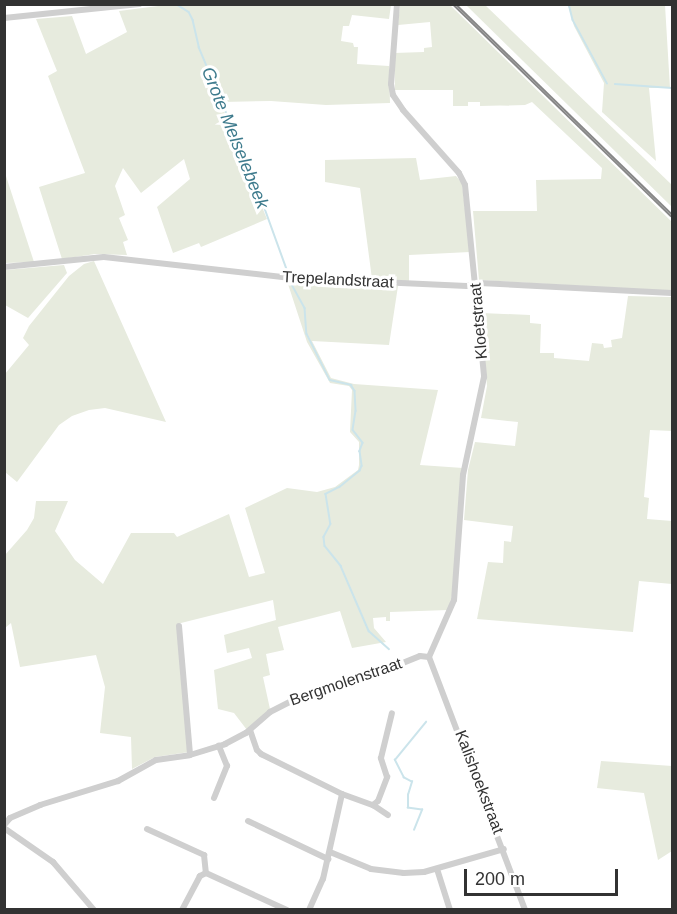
<!DOCTYPE html>
<style>
body{margin:0}
#map{position:relative;width:677px;height:914px;overflow:hidden;background:#fff;font-family:Helvetica,sans-serif}
div>[style]{position:absolute}
[style*='--x']{left:calc(var(--x)*1px);top:calc(var(--y)*1px);width:calc(var(--w)*1px);rotate:calc(var(--a)*1deg)}
.green>*{inset:0;background:#e7ebde}
.stream>*{height:1.5px;margin:-0.75px;padding:0 0.75px;transform-origin:0.75px;border-radius:0.75px;background:#cbe4eb}
.minor>*{height:6px;margin:-3px;padding:0 3px;transform-origin:3px;border-radius:3px;background:#cfcfcf}
.rail>*{height:4px;margin-top:-2px;transform-origin:0;background:repeating-linear-gradient(90deg,#fff 0 4.5px,#878787 0 9px);box-sizing:border-box;border-block:2px solid #878787}
span{translate:-50% -50%;white-space:nowrap;text-align:center;line-height:1.15;-webkit-text-stroke:6px #fff;paint-order:stroke}
.street-label{font-size:16px;color:#323232}
.water-label{font-size:18px;color:#3e7b8d;font-style:italic}
.frame{position:absolute;inset:0;border:6px solid #323232;pointer-events:none}
.scale{position:absolute;left:464px;top:869px;width:154px;height:27px;box-sizing:border-box;border:3px solid #323232;border-top:0;padding-left:8px;font-size:18px;line-height:21px;white-space:nowrap;color:#323232;-webkit-text-stroke:4px #fff;paint-order:stroke}
</style>
<div id="map">
<div class="green">
<div style="clip-path:polygon(174px 4px,391px 5px,389px 19px,352px 15px,349px 26px,343px 26px,341px 41px,353px 43px,354px 47px,358px 47px,357px 64px,389px 66px,390px 103px,326px 105px,271px 101px,222px 102px,227px 122px,267px 219px,201px 247px,199px 243px,173px 253px,157px 207px,190px 179px,184px 159px,141px 193px,123px 168px,115px 186px,125px 215px,119px 218px,128px 240px,123px 242px,127px 255px,95px 254px,62px 259px,39px 187px,85px 173px,48px 76px,57px 71px,36px 19px,72px 16px,86px 54px,127px 32px,119px 11px)"></div>
<div style="clip-path:polygon(400px 5px,450px 5px,672px 222px,672px 291px,479px 280px,473px 211px,537px 211px,536px 180px,601px 179px,602px 168px,532px 102px,525px 105px,480px 106px,480px 102px,468px 102px,468px 106px,453px 106px,453px 90px,395px 90px,394px 53px,424px 52px,424px 48px,432px 47px,430px 22px,398px 25px)"></div>
<div style="clip-path:polygon(466px 5px,485px 5px,672px 185px,672px 207px)"></div>
<div style="clip-path:polygon(568px 5px,665px 5px,670px 88px,649px 88px,656px 161px,602px 112px,604px 83px,574px 26px)"></div>
<div style="clip-path:polygon(416px 158px,420px 180px,456px 176px,462px 183px,470px 252px,409px 255px,409px 282px,372px 279px,360px 188px,325px 182px,325px 160px)"></div>
<div style="clip-path:polygon(5px 173px,34px 262px,5px 263px)"></div>
<div style="clip-path:polygon(94px 261px,166px 422px,105px 408px,89px 410px,72px 416px,59px 425px,17px 482px,5px 472px,5px 374px,29px 345px,23px 338px,29px 326px,69px 276px,84px 264px)"></div>
<div style="clip-path:polygon(64px 265px,67px 273px,28px 318px,5px 305px,5px 270px)"></div>
<div style="clip-path:polygon(287px 281px,398px 286px,389px 345px,312px 341px,331px 378px,354px 384px,438px 390px,420px 465px,463px 468px,454px 588px,448px 610px,390px 612px,390px 621px,386px 621px,386px 617px,373px 618px,374px 628px,386px 642px,352px 648px,340px 611px,278px 627px,284px 650px,266px 654px,270px 675px,263px 677px,270px 709px,247px 730px,234px 713px,218px 709px,214px 670px,252px 658px,249px 648px,227px 653px,224px 635px,276px 620px,273px 600px,177px 624px,189px 752px,155px 757px,132px 769px,131px 737px,100px 733px,105px 687px,96px 655px,20px 667px,11px 623px,5px 628px,5px 555px,27px 530px,34px 518px,36px 501px,68px 501px,55px 531px,75px 560px,103px 584px,131px 533px,174px 533px,177px 537px,229px 514px,249px 577px,265px 573px,245px 508px,287px 488px,317px 492px,335px 487px,358px 470px,359px 465px,359px 442px,350px 432px,352px 390px,349px 386px,330px 383px,307px 342px)"></div>
<div style="clip-path:polygon(628px 296px,672px 297px,672px 431px,650px 430px,644px 497px,649px 498px,647px 519px,672px 521px,672px 584px,639px 581px,633px 632px,477px 619px,488px 562px,503px 563px,504px 541px,511px 542px,513px 526px,464px 520px,468px 470px,475px 442px,515px 446px,518px 422px,481px 418px,487px 386px,481px 313px,530px 315px,530px 323px,541px 324px,540px 353px,554px 353px,554px 358px,589px 361px,592px 343px,603px 344px,604px 348px,612px 347px,611px 340px,622px 338px)"></div>
<div style="clip-path:polygon(601px 761px,672px 766px,672px 851px,658px 860px,644px 793px,597px 788px)"></div>
</div>
<div class="stream">
<div style="--x:176;--y:4;--w:15;--a:32"></div>
<div style="--x:189;--y:12;--w:9;--a:63"></div>
<div style="--x:193;--y:20;--w:28;--a:77"></div>
<div style="--x:199;--y:47;--w:145;--a:67.3"></div>
<div style="--x:255;--y:181;--w:100;--a:70.1"></div>
<div style="--x:569;--y:4;--w:16;--a:76"></div>
<div style="--x:573;--y:20;--w:72;--a:61.6"></div>
<div style="--x:615;--y:84;--w:57;--a:4"></div>
<div style="--x:290;--y:281;--w:31;--a:61"></div>
<div style="--x:305;--y:308;--w:26;--a:86"></div>
<div style="--x:307;--y:334;--w:51;--a:63.4"></div>
<div style="--x:330;--y:380;--w:22;--a:13"></div>
<div style="--x:351;--y:385;--w:7;--a:56"></div>
<div style="--x:355;--y:391;--w:20;--a:87"></div>
<div style="--x:356;--y:411;--w:19;--a:99"></div>
<div style="--x:353;--y:430;--w:16;--a:52"></div>
<div style="--x:363;--y:443;--w:9;--a:111"></div>
<div style="--x:360;--y:451;--w:15;--a:82"></div>
<div style="--x:362;--y:466;--w:5;--a:112"></div>
<div style="--x:360;--y:471;--w:26;--a:141"></div>
<div style="--x:340;--y:487;--w:16;--a:153"></div>
<div style="--x:326;--y:494;--w:30;--a:81"></div>
<div style="--x:331;--y:524;--w:15;--a:118"></div>
<div style="--x:324;--y:537;--w:9;--a:84"></div>
<div style="--x:325;--y:546;--w:26;--a:51"></div>
<div style="--x:341;--y:566;--w:71;--a:66.7"></div>
<div style="--x:369;--y:631;--w:27;--a:42"></div>
<div style="--x:414;--y:830;--w:22;--a:-68"></div>
<div style="--x:422;--y:810;--w:14;--a:-172"></div>
<div style="--x:408;--y:808;--w:13;--a:-90"></div>
<div style="--x:408;--y:795;--w:14;--a:-73"></div>
<div style="--x:412;--y:782;--w:9;--a:-153"></div>
<div style="--x:404;--y:778;--w:20;--a:-117"></div>
<div style="--x:395;--y:760;--w:49;--a:-50.8"></div>
</div>
<div class="minor">
<div style="--x:397;--y:4;--w:80;--a:94.3"></div>
<div style="--x:391;--y:84;--w:11;--a:80"></div>
<div style="--x:393;--y:95;--w:18;--a:56"></div>
<div style="--x:403;--y:110;--w:84;--a:48.4"></div>
<div style="--x:459;--y:173;--w:13;--a:63"></div>
<div style="--x:465;--y:185;--w:193;--a:84.3"></div>
<div style="--x:484;--y:377;--w:100;--a:102.1"></div>
<div style="--x:463;--y:475;--w:125;--a:94.1"></div>
<div style="--x:454;--y:600;--w:62;--a:113.7"></div>
<div style="--x:4;--y:18;--w:136;--a:-5.9"></div>
<div style="--x:4;--y:267;--w:100;--a:-5.7"></div>
<div style="--x:104;--y:257;--w:188;--a:6.4"></div>
<div style="--x:291;--y:278;--w:176;--a:2.6"></div>
<div style="--x:467;--y:286;--w:13;--a:-13"></div>
<div style="--x:480;--y:283;--w:192;--a:3"></div>
<div style="--x:179;--y:626;--w:129;--a:85.1"></div>
<div style="--x:429;--y:657;--w:271;--a:69.2"></div>
<div style="--x:250;--y:730;--w:21;--a:71"></div>
<div style="--x:257;--y:750;--w:6;--a:45"></div>
<div style="--x:261;--y:754;--w:90;--a:26.3"></div>
<div style="--x:342;--y:794;--w:33;--a:20"></div>
<div style="--x:373;--y:805;--w:18;--a:34"></div>
<div style="--x:214;--y:798;--w:35;--a:-68"></div>
<div style="--x:227;--y:766;--w:22;--a:-112"></div>
<div style="--x:373;--y:805;--w:6;--a:-39"></div>
<div style="--x:378;--y:801;--w:26;--a:-69"></div>
<div style="--x:387;--y:777;--w:20;--a:-108"></div>
<div style="--x:381;--y:758;--w:46;--a:-76.3"></div>
<div style="--x:248;--y:821;--w:89;--a:25.4"></div>
<div style="--x:4;--y:825;--w:9;--a:-49"></div>
<div style="--x:10;--y:818;--w:33;--a:-23"></div>
<div style="--x:40;--y:805;--w:82;--a:-17.1"></div>
<div style="--x:118;--y:781;--w:43;--a:-28.9"></div>
<div style="--x:156;--y:760;--w:34;--a:-8"></div>
<div style="--x:190;--y:755;--w:37;--a:-17"></div>
<div style="--x:225;--y:744;--w:24;--a:-28"></div>
<div style="--x:246;--y:733;--w:32;--a:-41"></div>
<div style="--x:270;--y:712;--w:33;--a:-27"></div>
<div style="--x:299;--y:697;--w:83;--a:-16.9"></div>
<div style="--x:378;--y:673;--w:45;--a:-22"></div>
<div style="--x:420;--y:656;--w:9;--a:6"></div>
<div style="--x:4;--y:828;--w:60;--a:34.8"></div>
<div style="--x:53;--y:862;--w:63;--a:49.5"></div>
<div style="--x:147;--y:829;--w:63;--a:24.5"></div>
<div style="--x:204;--y:855;--w:18;--a:84"></div>
<div style="--x:206;--y:873;--w:7;--a:153"></div>
<div style="--x:200;--y:876;--w:38;--a:118"></div>
<div style="--x:330;--y:852;--w:44;--a:22.5"></div>
<div style="--x:371;--y:869;--w:33;--a:7"></div>
<div style="--x:404;--y:873;--w:20;--a:-3"></div>
<div style="--x:424;--y:872;--w:83;--a:-16"></div>
<div style="--x:437;--y:869;--w:43;--a:72.4"></div>
<div style="--x:206;--y:873;--w:89;--a:24.6"></div>
<div style="--x:309;--y:910;--w:34;--a:-66"></div>
<div style="--x:323;--y:879;--w:87;--a:-77.4"></div>
</div>
<div class="rail">
<div style="--x:454;--y:4;--w:304;--a:44.2"></div>
</div>
<div class="street-label">
<span style="left:338px;top:280px;rotate:3deg">Trepelandstraat</span>
<span style="left:479px;top:321px;rotate:-95deg">Kloetstraat</span>
<span style="left:346px;top:682px;rotate:-19deg">Bergmolenstraat</span>
<span style="left:479px;top:782px;rotate:69deg">Kalishoekstraat</span>
</div>
<div class="water-label">
<span style="left:235px;top:138px;rotate:68deg">Grote Melselebeek</span>
</div>
<div class="frame"></div>
<div class="scale">200 m</div>
</div>
